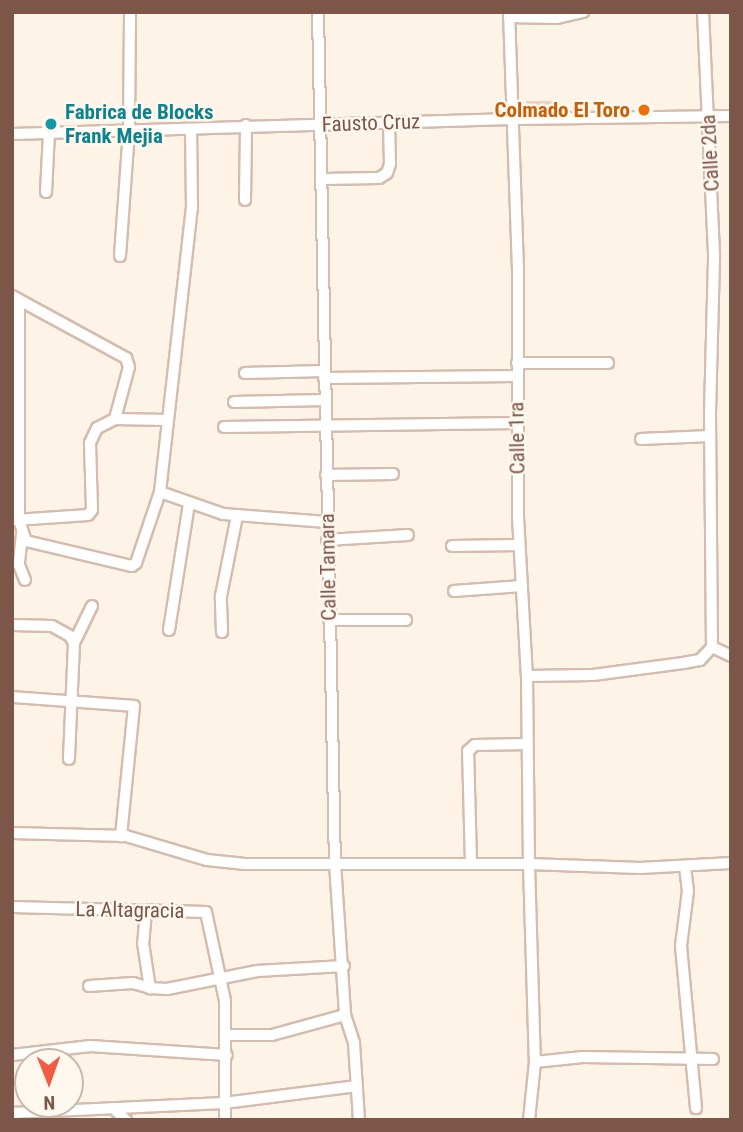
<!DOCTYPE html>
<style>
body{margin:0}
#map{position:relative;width:743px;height:1132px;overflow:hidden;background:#fef3e7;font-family:"Roboto Condensed",sans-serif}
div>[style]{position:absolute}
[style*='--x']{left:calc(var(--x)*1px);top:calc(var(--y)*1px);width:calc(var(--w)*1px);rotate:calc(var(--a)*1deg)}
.building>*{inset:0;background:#f6cebd;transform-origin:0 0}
.roads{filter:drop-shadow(2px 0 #d4bcae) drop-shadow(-2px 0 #d4bcae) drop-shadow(0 2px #d4bcae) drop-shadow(0 -2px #d4bcae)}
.street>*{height:10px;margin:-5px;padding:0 5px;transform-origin:5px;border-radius:5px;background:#fff}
.dots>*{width:19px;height:19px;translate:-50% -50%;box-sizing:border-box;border:4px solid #fff8ef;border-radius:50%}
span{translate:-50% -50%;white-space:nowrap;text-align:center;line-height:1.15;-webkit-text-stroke:5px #fff8ef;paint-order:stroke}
.food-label{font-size:21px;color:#c56008;font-weight:700}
.right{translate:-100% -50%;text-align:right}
.culture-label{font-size:21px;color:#0d838f;font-weight:700}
.left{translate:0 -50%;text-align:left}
.street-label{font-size:21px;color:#7b5649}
.frame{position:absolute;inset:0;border:14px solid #7b5649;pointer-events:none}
.north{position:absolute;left:14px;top:1048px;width:70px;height:70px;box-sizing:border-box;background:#fff8ef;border:2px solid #cab7ad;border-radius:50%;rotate:179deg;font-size:19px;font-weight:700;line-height:28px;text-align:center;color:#7b5649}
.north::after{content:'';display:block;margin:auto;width:24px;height:32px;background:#f15b43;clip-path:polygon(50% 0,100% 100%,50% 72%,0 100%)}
</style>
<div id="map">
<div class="building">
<div style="left:558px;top:101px;width:9px;height:32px;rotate:90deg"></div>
</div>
<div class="roads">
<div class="street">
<div style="--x:318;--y:12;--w:851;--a:88.86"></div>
<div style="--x:335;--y:863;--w:152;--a:86.2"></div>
<div style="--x:345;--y:1015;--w:29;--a:72"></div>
<div style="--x:354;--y:1043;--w:77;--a:86.3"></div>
<div style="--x:509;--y:12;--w:257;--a:88"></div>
<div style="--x:518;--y:269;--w:248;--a:90"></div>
<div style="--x:518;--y:517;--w:159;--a:86.8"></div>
<div style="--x:527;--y:676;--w:188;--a:89.4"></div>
<div style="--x:529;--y:864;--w:198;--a:88.3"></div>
<div style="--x:535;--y:1062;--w:58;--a:95.9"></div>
<div style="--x:509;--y:17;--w:48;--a:1.2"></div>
<div style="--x:557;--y:18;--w:27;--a:-13"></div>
<div style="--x:12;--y:134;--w:500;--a:-1.72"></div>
<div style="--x:512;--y:119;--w:219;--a:-0.8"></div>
<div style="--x:323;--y:179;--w:56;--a:-1"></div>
<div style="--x:379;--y:178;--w:9;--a:-32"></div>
<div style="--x:387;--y:173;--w:9;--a:-72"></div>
<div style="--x:390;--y:164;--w:41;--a:-91.4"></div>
<div style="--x:46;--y:192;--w:60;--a:-87.1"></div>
<div style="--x:245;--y:200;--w:75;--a:-89.2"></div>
<div style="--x:120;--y:256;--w:126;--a:-85.9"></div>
<div style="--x:129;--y:130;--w:118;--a:-89.5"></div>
<div style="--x:12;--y:296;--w:130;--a:28.5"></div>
<div style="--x:126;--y:358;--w:9;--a:72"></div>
<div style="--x:129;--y:367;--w:54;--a:105.1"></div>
<div style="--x:115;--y:419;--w:20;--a:153"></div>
<div style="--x:97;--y:428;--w:17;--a:115"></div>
<div style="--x:90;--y:443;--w:67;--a:88.3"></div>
<div style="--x:92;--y:510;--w:6;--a:129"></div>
<div style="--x:88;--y:515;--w:73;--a:176.1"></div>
<div style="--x:19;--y:300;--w:220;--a:90"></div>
<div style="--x:19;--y:520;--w:22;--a:72"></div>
<div style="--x:26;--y:541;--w:109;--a:13.3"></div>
<div style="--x:132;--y:566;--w:5;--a:-37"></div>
<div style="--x:136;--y:563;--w:75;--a:-71.3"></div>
<div style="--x:160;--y:492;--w:286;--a:-83.6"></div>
<div style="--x:192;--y:208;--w:79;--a:-90.7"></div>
<div style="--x:517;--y:363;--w:91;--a:0"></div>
<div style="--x:245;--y:373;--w:79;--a:-1.5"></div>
<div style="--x:324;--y:378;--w:192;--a:-0.6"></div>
<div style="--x:234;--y:402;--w:91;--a:-1.3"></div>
<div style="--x:115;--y:419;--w:52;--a:1.1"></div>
<div style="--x:224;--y:427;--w:293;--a:-0.8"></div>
<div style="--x:641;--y:439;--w:69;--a:-2.5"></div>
<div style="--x:326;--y:475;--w:67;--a:-0.9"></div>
<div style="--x:160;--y:492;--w:67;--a:19.2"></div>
<div style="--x:223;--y:514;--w:104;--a:4.4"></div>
<div style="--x:22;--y:534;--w:31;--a:96"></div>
<div style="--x:19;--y:565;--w:16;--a:68"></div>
<div style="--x:327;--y:540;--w:81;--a:-3.5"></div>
<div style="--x:452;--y:546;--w:67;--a:-0.9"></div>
<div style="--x:454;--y:591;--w:68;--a:-4.2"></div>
<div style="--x:329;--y:620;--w:77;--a:0"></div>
<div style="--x:12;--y:625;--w:40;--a:1.4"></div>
<div style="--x:52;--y:626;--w:21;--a:29"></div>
<div style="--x:70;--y:636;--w:8;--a:60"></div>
<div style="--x:74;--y:643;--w:116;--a:92.5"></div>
<div style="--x:169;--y:630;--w:128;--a:-81"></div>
<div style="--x:222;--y:632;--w:36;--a:-92"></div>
<div style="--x:221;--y:596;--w:82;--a:-78.7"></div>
<div style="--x:74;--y:643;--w:41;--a:-64.1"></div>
<div style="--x:712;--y:647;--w:21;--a:25"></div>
<div style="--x:527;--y:676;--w:66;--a:-0.9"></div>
<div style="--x:593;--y:675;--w:91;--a:-7.6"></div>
<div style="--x:683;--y:663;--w:17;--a:-10"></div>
<div style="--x:700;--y:660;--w:18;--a:-47"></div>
<div style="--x:712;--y:647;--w:235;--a:-90.5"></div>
<div style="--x:710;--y:412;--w:158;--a:-88.5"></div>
<div style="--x:714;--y:254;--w:242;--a:-92.6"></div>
<div style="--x:12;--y:697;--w:122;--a:4.2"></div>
<div style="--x:134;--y:706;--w:131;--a:95.7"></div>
<div style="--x:12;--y:833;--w:114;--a:1.5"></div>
<div style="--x:126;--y:836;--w:84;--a:16.5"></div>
<div style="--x:207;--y:860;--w:36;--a:6"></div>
<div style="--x:243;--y:864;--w:286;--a:0"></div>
<div style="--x:529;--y:864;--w:111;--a:2.1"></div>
<div style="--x:640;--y:868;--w:91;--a:-3.1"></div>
<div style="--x:471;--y:863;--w:112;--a:-91.5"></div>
<div style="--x:468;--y:751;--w:9;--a:-41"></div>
<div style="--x:475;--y:745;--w:52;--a:-1.1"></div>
<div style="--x:685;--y:867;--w:24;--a:83"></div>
<div style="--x:688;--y:891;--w:55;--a:97.3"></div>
<div style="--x:681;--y:946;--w:163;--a:84.7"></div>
<div style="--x:12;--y:907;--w:194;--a:1.5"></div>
<div style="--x:206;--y:912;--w:91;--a:77.9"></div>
<div style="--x:225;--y:1001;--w:119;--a:90"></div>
<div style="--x:146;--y:911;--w:32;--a:95"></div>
<div style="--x:143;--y:943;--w:46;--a:81.2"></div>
<div style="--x:150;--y:988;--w:17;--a:3"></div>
<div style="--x:167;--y:989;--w:92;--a:-11.3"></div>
<div style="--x:257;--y:971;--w:87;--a:-3.3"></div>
<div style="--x:89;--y:986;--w:44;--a:-3.9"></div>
<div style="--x:133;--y:983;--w:18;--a:16"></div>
<div style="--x:226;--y:1035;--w:46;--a:0"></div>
<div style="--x:272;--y:1035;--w:76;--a:-15.3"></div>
<div style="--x:12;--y:1055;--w:79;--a:-6.6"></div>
<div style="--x:90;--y:1046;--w:137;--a:3.8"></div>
<div style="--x:535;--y:1062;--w:48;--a:-5.9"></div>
<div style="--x:583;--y:1057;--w:130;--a:0.9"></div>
<div style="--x:113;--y:1108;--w:18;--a:43"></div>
<div style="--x:12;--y:1113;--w:212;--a:-2.7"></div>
<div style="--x:224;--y:1103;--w:134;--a:-7.3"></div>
</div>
</div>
<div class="dots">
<div style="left:644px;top:110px;background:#e8710a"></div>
<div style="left:51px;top:124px;background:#0f9aa8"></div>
</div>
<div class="food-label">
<span class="right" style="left:630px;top:110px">Colmado El Toro</span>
</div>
<div class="culture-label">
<span class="left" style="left:65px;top:124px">Fabrica de Blocks<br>Frank Mejia</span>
</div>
<div class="street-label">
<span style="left:371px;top:123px;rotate:-2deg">Fausto Cruz</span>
<span style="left:710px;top:153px;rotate:-93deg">Calle 2da</span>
<span style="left:517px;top:438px;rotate:-91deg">Calle 1ra</span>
<span style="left:328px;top:567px;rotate:-91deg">Calle Tamara</span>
<span style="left:130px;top:910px;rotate:1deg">La Altagracia</span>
</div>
<div class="frame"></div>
<div class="north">N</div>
</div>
